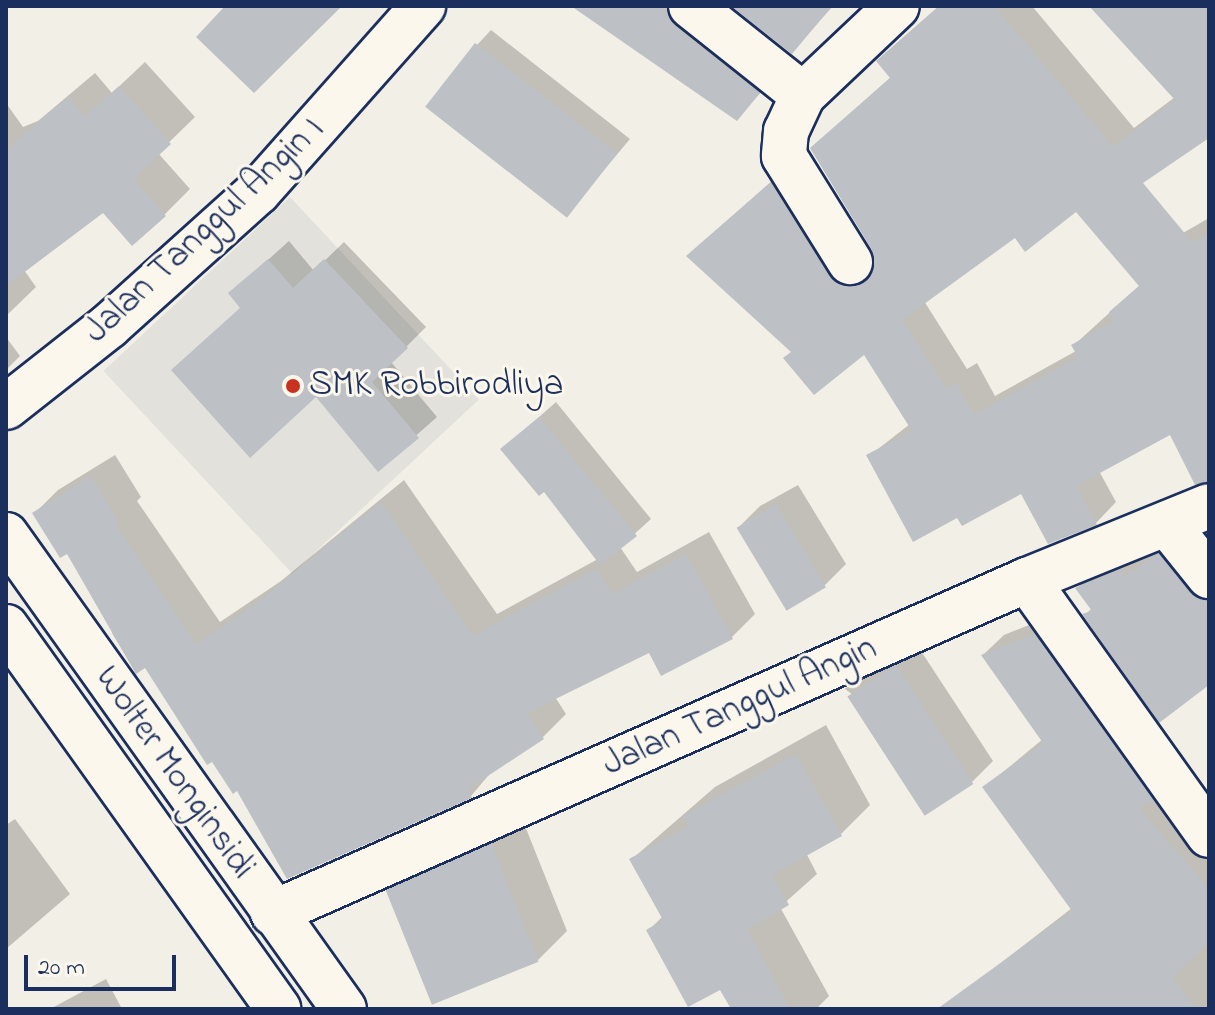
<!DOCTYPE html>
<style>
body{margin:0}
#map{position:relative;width:1215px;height:1015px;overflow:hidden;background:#f2efe6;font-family:"Indie Flower",sans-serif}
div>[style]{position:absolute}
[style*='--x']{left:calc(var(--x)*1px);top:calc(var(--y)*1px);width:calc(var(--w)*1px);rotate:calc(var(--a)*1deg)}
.built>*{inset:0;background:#e2e1dc;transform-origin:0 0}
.shadow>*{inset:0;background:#0003}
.building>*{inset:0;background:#bdc0c4;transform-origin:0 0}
.roads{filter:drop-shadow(2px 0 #1b2f5e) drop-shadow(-2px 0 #1b2f5e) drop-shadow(0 2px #1b2f5e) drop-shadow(0 -2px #1b2f5e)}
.minor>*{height:44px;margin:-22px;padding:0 22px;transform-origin:22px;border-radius:22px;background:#fbf7ec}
.major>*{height:44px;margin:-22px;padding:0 22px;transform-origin:22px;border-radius:22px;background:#fbf7ec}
.dots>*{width:22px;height:22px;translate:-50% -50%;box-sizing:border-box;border:4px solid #fbf7ec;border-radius:50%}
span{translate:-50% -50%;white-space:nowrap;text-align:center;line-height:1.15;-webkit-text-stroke:6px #fbf7ec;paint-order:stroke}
.street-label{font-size:36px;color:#1b2f5e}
.poi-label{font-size:36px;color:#1b2f5e}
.left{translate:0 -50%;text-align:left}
.frame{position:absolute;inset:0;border:8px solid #1b2f5e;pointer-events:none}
.scale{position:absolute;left:24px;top:955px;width:152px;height:36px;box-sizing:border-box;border:4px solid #1b2f5e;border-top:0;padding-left:10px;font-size:24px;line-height:28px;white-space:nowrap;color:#1b2f5e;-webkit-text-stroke:6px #fbf7ec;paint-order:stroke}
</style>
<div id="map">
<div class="built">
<div style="left:290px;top:197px;width:277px;height:255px;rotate:47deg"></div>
</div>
<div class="shadow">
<div style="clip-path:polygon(615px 6px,698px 6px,780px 71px,737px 119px)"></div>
<div style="clip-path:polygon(734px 6px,833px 6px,792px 52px)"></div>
<div style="clip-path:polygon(939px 6px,1032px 6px,1134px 128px,1175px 97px,1092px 6px,1209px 6px,1209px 131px,1076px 209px,1015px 236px,924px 301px,967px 369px,977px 363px,995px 396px,1076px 351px,1074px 345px,1140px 285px,1150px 252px,1209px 218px,1209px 480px,1171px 432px,1099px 471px,1116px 502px,1096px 523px,1022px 491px,958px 515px,869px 456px,910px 424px,864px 352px,793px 351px,689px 255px,792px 163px,850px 255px,872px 267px,874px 249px,812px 148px,891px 77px,878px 61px)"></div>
<div style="clip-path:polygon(491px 30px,630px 139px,568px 213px,477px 45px)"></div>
<div style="clip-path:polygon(145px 62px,195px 117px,158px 153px,190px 189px,164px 215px,103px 210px,24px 270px,36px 287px,6px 316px,6px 103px,23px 127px,38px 121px,95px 73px,112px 93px)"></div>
<div style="clip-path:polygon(289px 241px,314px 271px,344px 242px,426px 327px,391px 362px,437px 417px,378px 469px,231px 293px)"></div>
<div style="clip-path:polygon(6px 337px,20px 356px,6px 370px)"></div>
<div style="clip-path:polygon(556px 402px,651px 519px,620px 547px,637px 572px,709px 532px,755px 614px,731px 638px,650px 650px,555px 697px,566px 714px,543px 737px,493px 770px,471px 796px,129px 661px,112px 633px,116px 629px,67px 552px,35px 513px,58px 490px,115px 455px,141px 497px,137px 501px,220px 622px,281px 581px,404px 480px,497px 614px,598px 559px,544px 489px,503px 449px)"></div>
<div style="clip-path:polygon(798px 485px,846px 564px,825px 585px,791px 606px,739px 527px,760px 506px)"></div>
<div style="clip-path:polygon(1181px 533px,1209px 564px,1209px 687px,1085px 615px,1092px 608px,1077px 588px,1099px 566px,1143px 548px,1147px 556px)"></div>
<div style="clip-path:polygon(1056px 614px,1209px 844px,1209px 1009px,967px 1009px,958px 996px,1072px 908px,985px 787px,1043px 739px,983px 655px,1004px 635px)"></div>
<div style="clip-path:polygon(917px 645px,993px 761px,972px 782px,845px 689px,866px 668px)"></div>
<div style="clip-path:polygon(826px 725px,870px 805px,840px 835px,806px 853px,817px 874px,780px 907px,829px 996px,816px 1009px,734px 1009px,721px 987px,649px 930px,663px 916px,632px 859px,715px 787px)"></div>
<div style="clip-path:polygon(521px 816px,567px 931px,538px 960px,389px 891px,418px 861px)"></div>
<div style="clip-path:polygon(15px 819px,70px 894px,6px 949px,6px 825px)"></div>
<div style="clip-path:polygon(106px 979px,122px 1009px,50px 1009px)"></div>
</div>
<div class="building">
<div style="clip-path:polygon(225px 6px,342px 6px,254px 93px,196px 37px)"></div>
<div style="clip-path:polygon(571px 6px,667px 6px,675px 26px,760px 93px,737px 121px)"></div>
<div style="clip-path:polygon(731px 6px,832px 6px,792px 54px)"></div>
<div style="clip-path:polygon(evenodd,939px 6px,994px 6px,1113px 147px,1175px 100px,1089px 6px,1209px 6px,1209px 138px,1143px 183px,1192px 242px,1209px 233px,1209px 482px,1195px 485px,1170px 435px,1076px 486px,1097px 525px,1048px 544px,1021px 494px,962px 526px,957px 518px,913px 542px,866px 455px,912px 431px,864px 355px,814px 395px,783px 358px,791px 352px,686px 256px,771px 182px,829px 276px,850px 287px,864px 283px,872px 273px,872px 250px,810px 148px,890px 78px,876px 61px,939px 6px,1076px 212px,1139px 286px,1109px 312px,1114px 321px,1071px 345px,1078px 357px,974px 415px,956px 383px,946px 388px,902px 320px,1015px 238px,1025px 252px,1076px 212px)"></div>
<div style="left:475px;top:43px;width:180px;height:81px;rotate:38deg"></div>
<div style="clip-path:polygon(119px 86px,171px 144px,133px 179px,166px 216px,132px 246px,103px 213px,6px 286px,6px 150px,68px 97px,85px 117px)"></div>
<div style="clip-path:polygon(268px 259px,293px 288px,324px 259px,408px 348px,372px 382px,419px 438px,378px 472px,316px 397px,250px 458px,171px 370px,240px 308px,228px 293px)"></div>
<div style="clip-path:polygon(539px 417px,637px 536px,600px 565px,544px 492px,539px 496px,500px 449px)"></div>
<div style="clip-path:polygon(91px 476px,119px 522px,115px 524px,196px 644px,256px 604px,381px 502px,473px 636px,596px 569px,613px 594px,686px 554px,733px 639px,661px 676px,649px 653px,527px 713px,544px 739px,468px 789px,472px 798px,287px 879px,237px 791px,233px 794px,212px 762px,207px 765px,145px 668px,136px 674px,67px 554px,60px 558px,32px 513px)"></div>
<div style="left:776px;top:504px;width:97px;height:46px;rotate:59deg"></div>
<div style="clip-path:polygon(1159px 553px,1190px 592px,1209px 602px,1209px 685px,1159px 723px,1082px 614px,1092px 611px,1075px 588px,1121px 569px,1125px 576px)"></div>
<div style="clip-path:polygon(1035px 634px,1153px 799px,1139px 809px,1209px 888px,1209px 942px,1172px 977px,1196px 1009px,937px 1009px,1072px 911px,982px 787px,1043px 743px,981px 655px)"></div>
<div style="left:896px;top:665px;width:142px;height:58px;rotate:57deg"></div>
<div style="clip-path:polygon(796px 754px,842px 836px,772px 875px,789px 905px,747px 929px,790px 1009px,731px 1009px,720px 990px,688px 1007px,646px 930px,663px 920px,629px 859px,689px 826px,683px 816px)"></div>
<div style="left:491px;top:844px;width:127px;height:115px;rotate:68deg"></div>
</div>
<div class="roads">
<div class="minor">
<div style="--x:691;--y:6;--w:143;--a:38.5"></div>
<div style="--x:803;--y:95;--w:129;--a:-43.4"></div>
<div style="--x:803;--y:95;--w:40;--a:115"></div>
<div style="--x:786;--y:131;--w:25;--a:95"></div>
<div style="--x:784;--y:156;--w:125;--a:58.1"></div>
<div style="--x:6;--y:407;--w:131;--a:-38.2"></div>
<div style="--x:109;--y:326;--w:200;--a:-42"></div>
<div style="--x:258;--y:192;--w:249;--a:-48.4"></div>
<div style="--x:1167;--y:524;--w:67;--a:51.1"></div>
<div style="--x:1027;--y:580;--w:313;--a:54.5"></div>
<div style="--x:273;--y:913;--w:824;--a:-23.83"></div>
<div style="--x:1027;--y:580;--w:196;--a:-22.1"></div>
</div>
<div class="major">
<div style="--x:6;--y:535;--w:582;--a:54.51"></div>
<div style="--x:6;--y:627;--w:469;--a:54.5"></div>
</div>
</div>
<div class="dots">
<div style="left:293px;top:386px;background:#c8321e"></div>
</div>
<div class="street-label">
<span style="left:205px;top:231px;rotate:-43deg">Jalan Tanggul Angin I</span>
<span style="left:740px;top:707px;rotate:-24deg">Jalan Tanggul Angin</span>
<span style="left:174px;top:773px;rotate:55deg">Wolter Monginsidi</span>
</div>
<div class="poi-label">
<span class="left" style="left:309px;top:386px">SMK Robbirodliya</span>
</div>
<div class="frame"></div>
<div class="scale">20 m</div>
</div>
